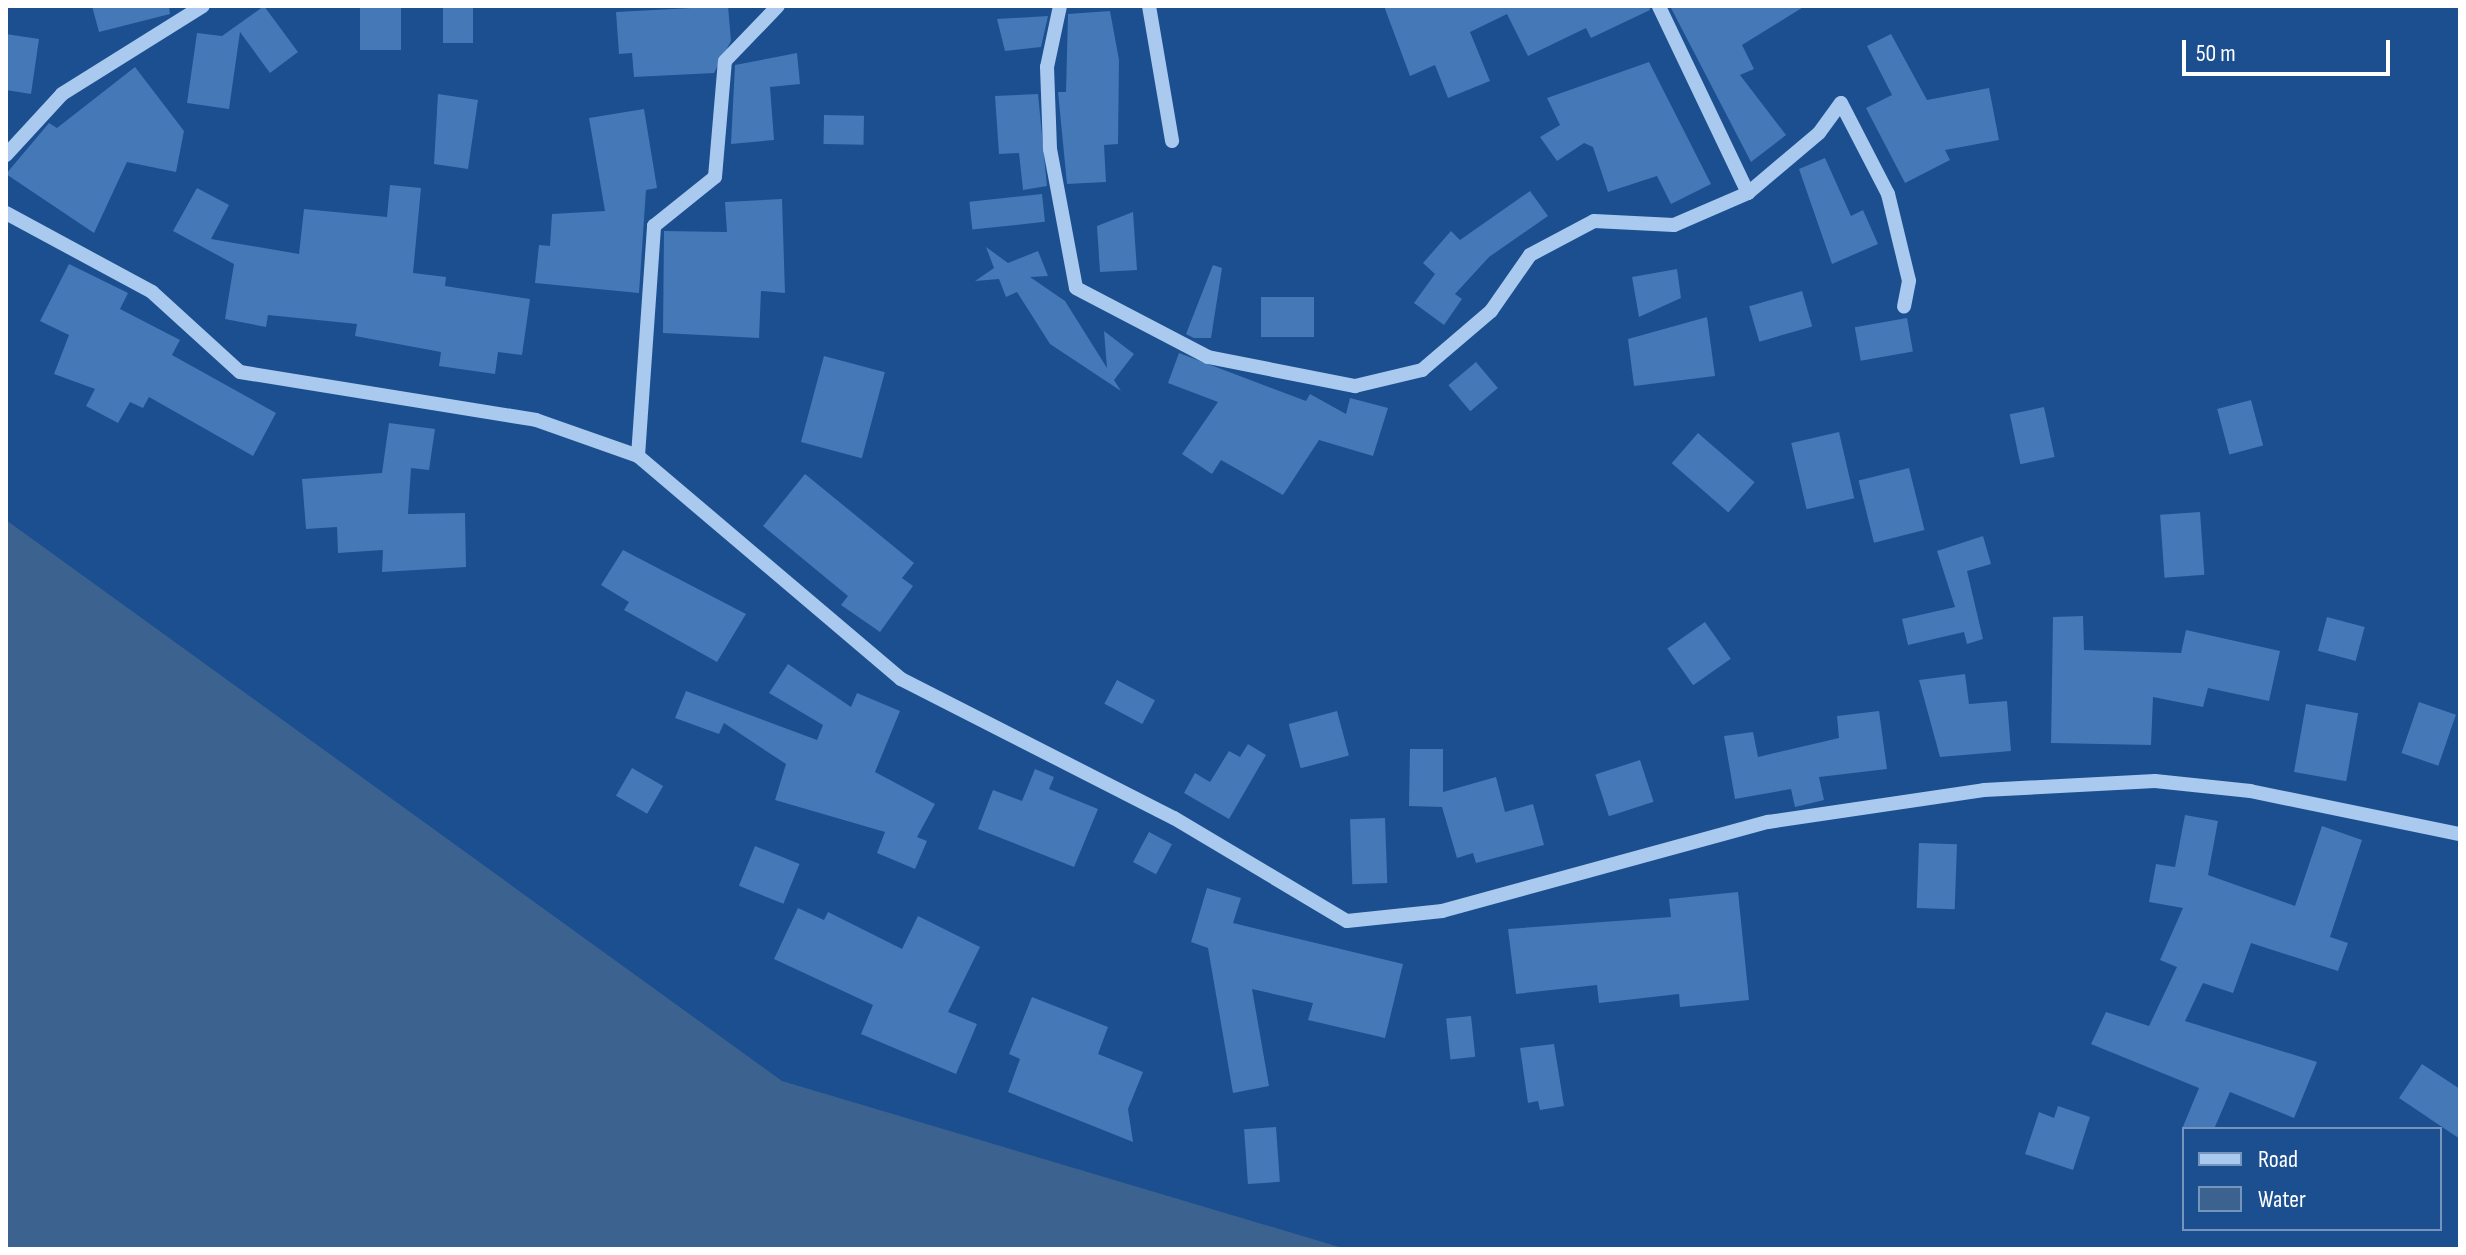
<!DOCTYPE html>
<style>
body{margin:0}
#map{position:relative;width:2466px;height:1255px;overflow:hidden;background:#1b4f8f;font-family:"Sofia Sans Condensed",sans-serif}
div>[style]{position:absolute}
[style*='--x']{left:calc(var(--x)*1px);top:calc(var(--y)*1px);width:calc(var(--w)*1px);rotate:calc(var(--a)*1deg)}
.water>*{inset:0;background:#3c6290}
.building>*{inset:0;background:#4478b7;transform-origin:0 0}
.minor>*{height:14px;margin:-7px;padding:0 7px;transform-origin:7px;border-radius:7px;background:#a9c9ee}
span{translate:-50% -50%;white-space:nowrap;text-align:center;line-height:1.15;-webkit-text-stroke:8px #1b4f8f;paint-order:stroke}
.frame{position:absolute;inset:0;border:8px solid #fff;pointer-events:none}
.legend{position:absolute;left:2182px;top:1127px;width:260px;height:104px;box-sizing:border-box;background:#1b4f8f;border:2px solid #7695bc;margin:0;padding:10px 14px;list-style:none;font-size:24px;color:#fff}
.legend li{display:flex;align-items:center;gap:16px;height:40px}
.legend b{width:40px;border:2px solid #7695bc}
.scale{position:absolute;left:2182px;top:40px;width:208px;height:36px;box-sizing:border-box;border:4px solid #fff;border-top:0;padding-left:10px;font-size:24px;line-height:28px;white-space:nowrap;color:#fff;-webkit-text-stroke:6px #1b4f8f;paint-order:stroke}
</style>
<div id="map">
<div class="water">
<div style="clip-path:polygon(6px 520px,782px 1081px,1346px 1249px,6px 1249px)"></div>
</div>
<div class="building">
<div style="clip-path:polygon(92px 6px,169px 6px,170px 14px,99px 32px)"></div>
<div style="clip-path:polygon(264px 6px,298px 52px,270px 73px,240px 32px,229px 109px,187px 103px,197px 33px,222px 36px)"></div>
<div style="left:360px;top:6px;width:41px;height:44px"></div>
<div style="left:443px;top:6px;width:30px;height:37px"></div>
<div style="clip-path:polygon(728px 6px,731px 41px,714px 73px,634px 77px,632px 53px,619px 54px,616px 12px)"></div>
<div style="clip-path:polygon(1384px 6px,1649px 6px,1650px 10px,1591px 38px,1586px 28px,1528px 56px,1507px 14px,1470px 32px,1490px 81px,1448px 98px,1435px 65px,1410px 76px)"></div>
<div style="clip-path:polygon(1670px 6px,1805px 6px,1742px 45px,1754px 69px,1740px 75px,1786px 135px,1751px 162px)"></div>
<div style="clip-path:polygon(1110px 11px,1119px 60px,1118px 144px,1104px 145px,1106px 182px,1067px 184px,1058px 92px,1066px 92px,1068px 14px)"></div>
<div style="clip-path:polygon(1048px 16px,1041px 47px,1005px 51px,997px 19px)"></div>
<div style="clip-path:polygon(6px 34px,39px 39px,31px 94px,6px 90px)"></div>
<div style="clip-path:polygon(1891px 34px,1927px 100px,1989px 88px,1999px 140px,1945px 150px,1950px 160px,1905px 183px,1866px 108px,1892px 95px,1867px 46px)"></div>
<div style="clip-path:polygon(797px 53px,800px 84px,770px 87px,774px 140px,731px 144px,735px 65px)"></div>
<div style="clip-path:polygon(1649px 62px,1711px 184px,1671px 204px,1657px 176px,1608px 192px,1593px 147px,1584px 143px,1557px 161px,1540px 137px,1560px 125px,1547px 98px)"></div>
<div style="clip-path:polygon(135px 67px,184px 131px,176px 172px,127px 162px,94px 233px,6px 174px,49px 123px,57px 128px)"></div>
<div style="clip-path:polygon(438px 94px,478px 100px,468px 169px,434px 164px)"></div>
<div style="clip-path:polygon(1038px 94px,1047px 186px,1023px 190px,1019px 153px,999px 154px,995px 96px)"></div>
<div style="clip-path:polygon(644px 109px,657px 188px,646px 190px,639px 293px,535px 283px,539px 245px,550px 246px,552px 214px,605px 211px,589px 118px)"></div>
<div style="left:824px;top:115px;width:40px;height:29px;rotate:1deg"></div>
<div style="clip-path:polygon(1825px 158px,1851px 216px,1863px 210px,1878px 244px,1832px 264px,1799px 169px)"></div>
<div style="clip-path:polygon(390px 185px,421px 188px,413px 273px,446px 277px,445px 286px,530px 299px,522px 355px,498px 352px,495px 374px,439px 366px,441px 352px,355px 336px,357px 324px,268px 315px,266px 327px,225px 319px,234px 264px,173px 231px,197px 188px,229px 205px,211px 239px,299px 254px,304px 209px,387px 217px)"></div>
<div style="clip-path:polygon(1530px 191px,1548px 216px,1489px 257px,1455px 294px,1462px 299px,1444px 325px,1414px 303px,1435px 274px,1423px 263px,1451px 231px,1460px 240px)"></div>
<div style="left:1042px;top:194px;width:28px;height:73px;rotate:84deg"></div>
<div style="clip-path:polygon(782px 199px,785px 293px,761px 291px,759px 338px,663px 333px,664px 231px,727px 232px,725px 202px)"></div>
<div style="clip-path:polygon(1133px 212px,1137px 270px,1100px 272px,1097px 226px)"></div>
<div style="clip-path:polygon(986px 247px,1008px 263px,1038px 251px,1048px 276px,1030px 277px,1065px 301px,1107px 368px,1104px 331px,1134px 354px,1114px 380px,1121px 391px,1050px 344px,1017px 292px,1006px 297px,999px 279px,975px 281px,994px 268px)"></div>
<div style="clip-path:polygon(69px 264px,128px 293px,120px 309px,180px 340px,172px 355px,276px 413px,253px 456px,149px 397px,143px 408px,130px 402px,118px 423px,86px 406px,95px 389px,54px 374px,69px 335px,40px 321px)"></div>
<div style="clip-path:polygon(1213px 265px,1222px 268px,1211px 338px,1194px 338px,1186px 334px)"></div>
<div style="clip-path:polygon(1677px 269px,1681px 298px,1639px 317px,1632px 277px)"></div>
<div style="left:1802px;top:291px;width:37px;height:55px;rotate:74deg"></div>
<div style="left:1261px;top:297px;width:53px;height:40px"></div>
<div style="clip-path:polygon(1707px 317px,1715px 376px,1634px 386px,1628px 339px)"></div>
<div style="left:1907px;top:318px;width:34px;height:53px;rotate:80deg"></div>
<div style="clip-path:polygon(1179px 353px,1306px 401px,1310px 394px,1346px 414px,1350px 398px,1388px 408px,1373px 456px,1319px 440px,1283px 495px,1221px 460px,1212px 474px,1182px 454px,1218px 402px,1168px 383px)"></div>
<div style="left:824px;top:356px;width:63px;height:89px;rotate:15deg"></div>
<div style="left:1476px;top:362px;width:34px;height:36px;rotate:50deg"></div>
<div style="left:2251px;top:400px;width:47px;height:35px;rotate:75deg"></div>
<div style="left:2044px;top:407px;width:51px;height:35px;rotate:78deg"></div>
<div style="clip-path:polygon(389px 423px,435px 429px,429px 470px,411px 468px,408px 514px,465px 513px,466px 567px,382px 572px,383px 550px,338px 553px,337px 527px,306px 529px,302px 479px,382px 473px)"></div>
<div style="left:1839px;top:432px;width:68px;height:49px;rotate:77deg"></div>
<div style="left:1698px;top:433px;width:75px;height:40px;rotate:41deg"></div>
<div style="left:1909px;top:468px;width:64px;height:52px;rotate:76deg"></div>
<div style="clip-path:polygon(805px 474px,914px 563px,902px 578px,913px 586px,880px 632px,841px 605px,848px 596px,763px 526px)"></div>
<div style="left:2200px;top:512px;width:63px;height:40px;rotate:86deg"></div>
<div style="clip-path:polygon(1983px 536px,1991px 564px,1967px 571px,1983px 639px,1967px 644px,1964px 632px,1908px 645px,1902px 619px,1955px 607px,1937px 551px)"></div>
<div style="clip-path:polygon(623px 550px,746px 614px,717px 662px,624px 610px,629px 602px,601px 585px)"></div>
<div style="clip-path:polygon(2083px 616px,2084px 650px,2181px 653px,2186px 630px,2280px 651px,2269px 701px,2208px 688px,2203px 707px,2153px 697px,2151px 745px,2051px 743px,2053px 617px)"></div>
<div style="left:2327px;top:617px;width:39px;height:35px;rotate:15deg"></div>
<div style="left:1705px;top:622px;width:45px;height:46px;rotate:55deg"></div>
<div style="clip-path:polygon(788px 664px,851px 707px,857px 693px,900px 711px,875px 772px,935px 804px,917px 837px,927px 841px,915px 869px,877px 853px,885px 832px,775px 800px,786px 764px,724px 723px,719px 734px,675px 718px,686px 691px,817px 740px,823px 725px,769px 693px)"></div>
<div style="clip-path:polygon(1965px 674px,1969px 704px,2007px 701px,2011px 751px,1940px 757px,1919px 680px)"></div>
<div style="left:1117px;top:680px;width:43px;height:27px;rotate:28deg"></div>
<div style="left:2419px;top:702px;width:39px;height:54px;rotate:19deg"></div>
<div style="left:2306px;top:704px;width:53px;height:69px;rotate:10deg"></div>
<div style="left:1337px;top:711px;width:46px;height:50px;rotate:75deg"></div>
<div style="clip-path:polygon(1879px 711px,1887px 769px,1819px 777px,1824px 800px,1795px 807px,1791px 789px,1735px 799px,1724px 736px,1753px 732px,1758px 757px,1839px 738px,1837px 716px)"></div>
<div style="clip-path:polygon(1248px 744px,1266px 755px,1229px 819px,1184px 793px,1195px 773px,1210px 782px,1229px 751px,1240px 757px)"></div>
<div style="clip-path:polygon(1410px 749px,1443px 749px,1443px 792px,1496px 777px,1505px 812px,1533px 804px,1544px 845px,1476px 863px,1473px 853px,1457px 858px,1442px 807px,1409px 806px)"></div>
<div style="left:1640px;top:760px;width:44px;height:47px;rotate:72deg"></div>
<div style="left:632px;top:768px;width:36px;height:32px;rotate:30deg"></div>
<div style="clip-path:polygon(1035px 769px,1054px 777px,1049px 789px,1098px 809px,1074px 867px,978px 829px,993px 790px,1022px 801px)"></div>
<div style="clip-path:polygon(2185px 815px,2218px 821px,2208px 875px,2295px 906px,2322px 826px,2362px 840px,2330px 937px,2348px 943px,2338px 971px,2251px 943px,2233px 993px,2203px 983px,2185px 1021px,2317px 1062px,2294px 1118px,2230px 1092px,2214px 1129px,2182px 1129px,2199px 1088px,2091px 1044px,2106px 1012px,2149px 1026px,2177px 967px,2160px 960px,2183px 908px,2149px 902px,2156px 864px,2175px 867px)"></div>
<div style="left:1385px;top:818px;width:65px;height:35px;rotate:88deg"></div>
<div style="left:1149px;top:832px;width:26px;height:34px;rotate:28deg"></div>
<div style="left:1919px;top:843px;width:38px;height:65px;rotate:2deg"></div>
<div style="left:755px;top:846px;width:48px;height:43px;rotate:22deg"></div>
<div style="clip-path:polygon(1207px 888px,1241px 898px,1233px 923px,1403px 964px,1385px 1038px,1308px 1020px,1313px 1003px,1252px 989px,1269px 1086px,1233px 1093px,1208px 948px,1191px 942px)"></div>
<div style="clip-path:polygon(1738px 892px,1749px 1000px,1680px 1007px,1679px 994px,1599px 1003px,1597px 985px,1516px 994px,1508px 929px,1671px 917px,1669px 899px)"></div>
<div style="clip-path:polygon(798px 908px,824px 920px,828px 912px,902px 949px,918px 916px,980px 947px,948px 1012px,977px 1024px,956px 1074px,861px 1034px,873px 1005px,774px 959px)"></div>
<div style="clip-path:polygon(1032px 997px,1108px 1027px,1098px 1054px,1143px 1072px,1128px 1109px,1133px 1142px,1008px 1092px,1020px 1059px,1009px 1054px)"></div>
<div style="left:1471px;top:1016px;width:41px;height:25px;rotate:84deg"></div>
<div style="clip-path:polygon(1554px 1044px,1564px 1106px,1540px 1110px,1538px 1101px,1528px 1103px,1520px 1048px)"></div>
<div style="clip-path:polygon(2422px 1064px,2460px 1089px,2460px 1139px,2399px 1098px)"></div>
<div style="clip-path:polygon(2058px 1106px,2090px 1117px,2073px 1170px,2025px 1154px,2039px 1112px,2054px 1118px)"></div>
<div style="left:1276px;top:1127px;width:55px;height:32px;rotate:86deg"></div>
</div>
<div class="minor">
<div style="--x:1060;--y:6;--w:62;--a:102"></div>
<div style="--x:1047;--y:67;--w:82;--a:87.9"></div>
<div style="--x:1050;--y:149;--w:141;--a:79.4"></div>
<div style="--x:1076;--y:288;--w:149;--a:27.6"></div>
<div style="--x:1208;--y:357;--w:150;--a:11.2"></div>
<div style="--x:1355;--y:386;--w:69;--a:-13.4"></div>
<div style="--x:1422;--y:370;--w:91;--a:-40.5"></div>
<div style="--x:1491;--y:311;--w:68;--a:-55.1"></div>
<div style="--x:1530;--y:255;--w:72;--a:-28"></div>
<div style="--x:1594;--y:221;--w:80;--a:2.9"></div>
<div style="--x:1674;--y:225;--w:81;--a:-23.4"></div>
<div style="--x:1748;--y:193;--w:207;--a:-115.5"></div>
<div style="--x:1149;--y:6;--w:137;--a:80.3"></div>
<div style="--x:6;--y:155;--w:83;--a:-47.4"></div>
<div style="--x:62;--y:94;--w:166;--a:-32"></div>
<div style="--x:1748;--y:193;--w:93;--a:-40.2"></div>
<div style="--x:1819;--y:133;--w:37;--a:-54"></div>
<div style="--x:1841;--y:103;--w:102;--a:62.7"></div>
<div style="--x:1888;--y:194;--w:89;--a:76.4"></div>
<div style="--x:1909;--y:281;--w:26;--a:101"></div>
<div style="--x:6;--y:213;--w:166;--a:28.4"></div>
<div style="--x:152;--y:292;--w:119;--a:42.3"></div>
<div style="--x:240;--y:372;--w:300;--a:9.2"></div>
<div style="--x:536;--y:420;--w:108;--a:19.4"></div>
<div style="--x:638;--y:456;--w:345;--a:40.3"></div>
<div style="--x:901;--y:679;--w:306;--a:27"></div>
<div style="--x:1174;--y:818;--w:201;--a:30.8"></div>
<div style="--x:1347;--y:921;--w:96;--a:-6"></div>
<div style="--x:1442;--y:911;--w:338;--a:-15.3"></div>
<div style="--x:1768;--y:822;--w:218;--a:-8.4"></div>
<div style="--x:1984;--y:790;--w:171;--a:-3"></div>
<div style="--x:2155;--y:781;--w:96;--a:6"></div>
<div style="--x:2250;--y:791;--w:214;--a:11.6"></div>
<div style="--x:638;--y:456;--w:231;--a:-86"></div>
<div style="--x:654;--y:226;--w:78;--a:-38.8"></div>
<div style="--x:715;--y:177;--w:116;--a:-85.1"></div>
<div style="--x:725;--y:61;--w:76;--a:-46.1"></div>
</div>
<div class="frame"></div>
<ul class="legend">
<li><b style="height:10px;background:#a9c9ee"></b>Road</li>
<li><b style="height:22px;background:#3c6290"></b>Water</li>
</ul>
<div class="scale">50 m</div>
</div>
